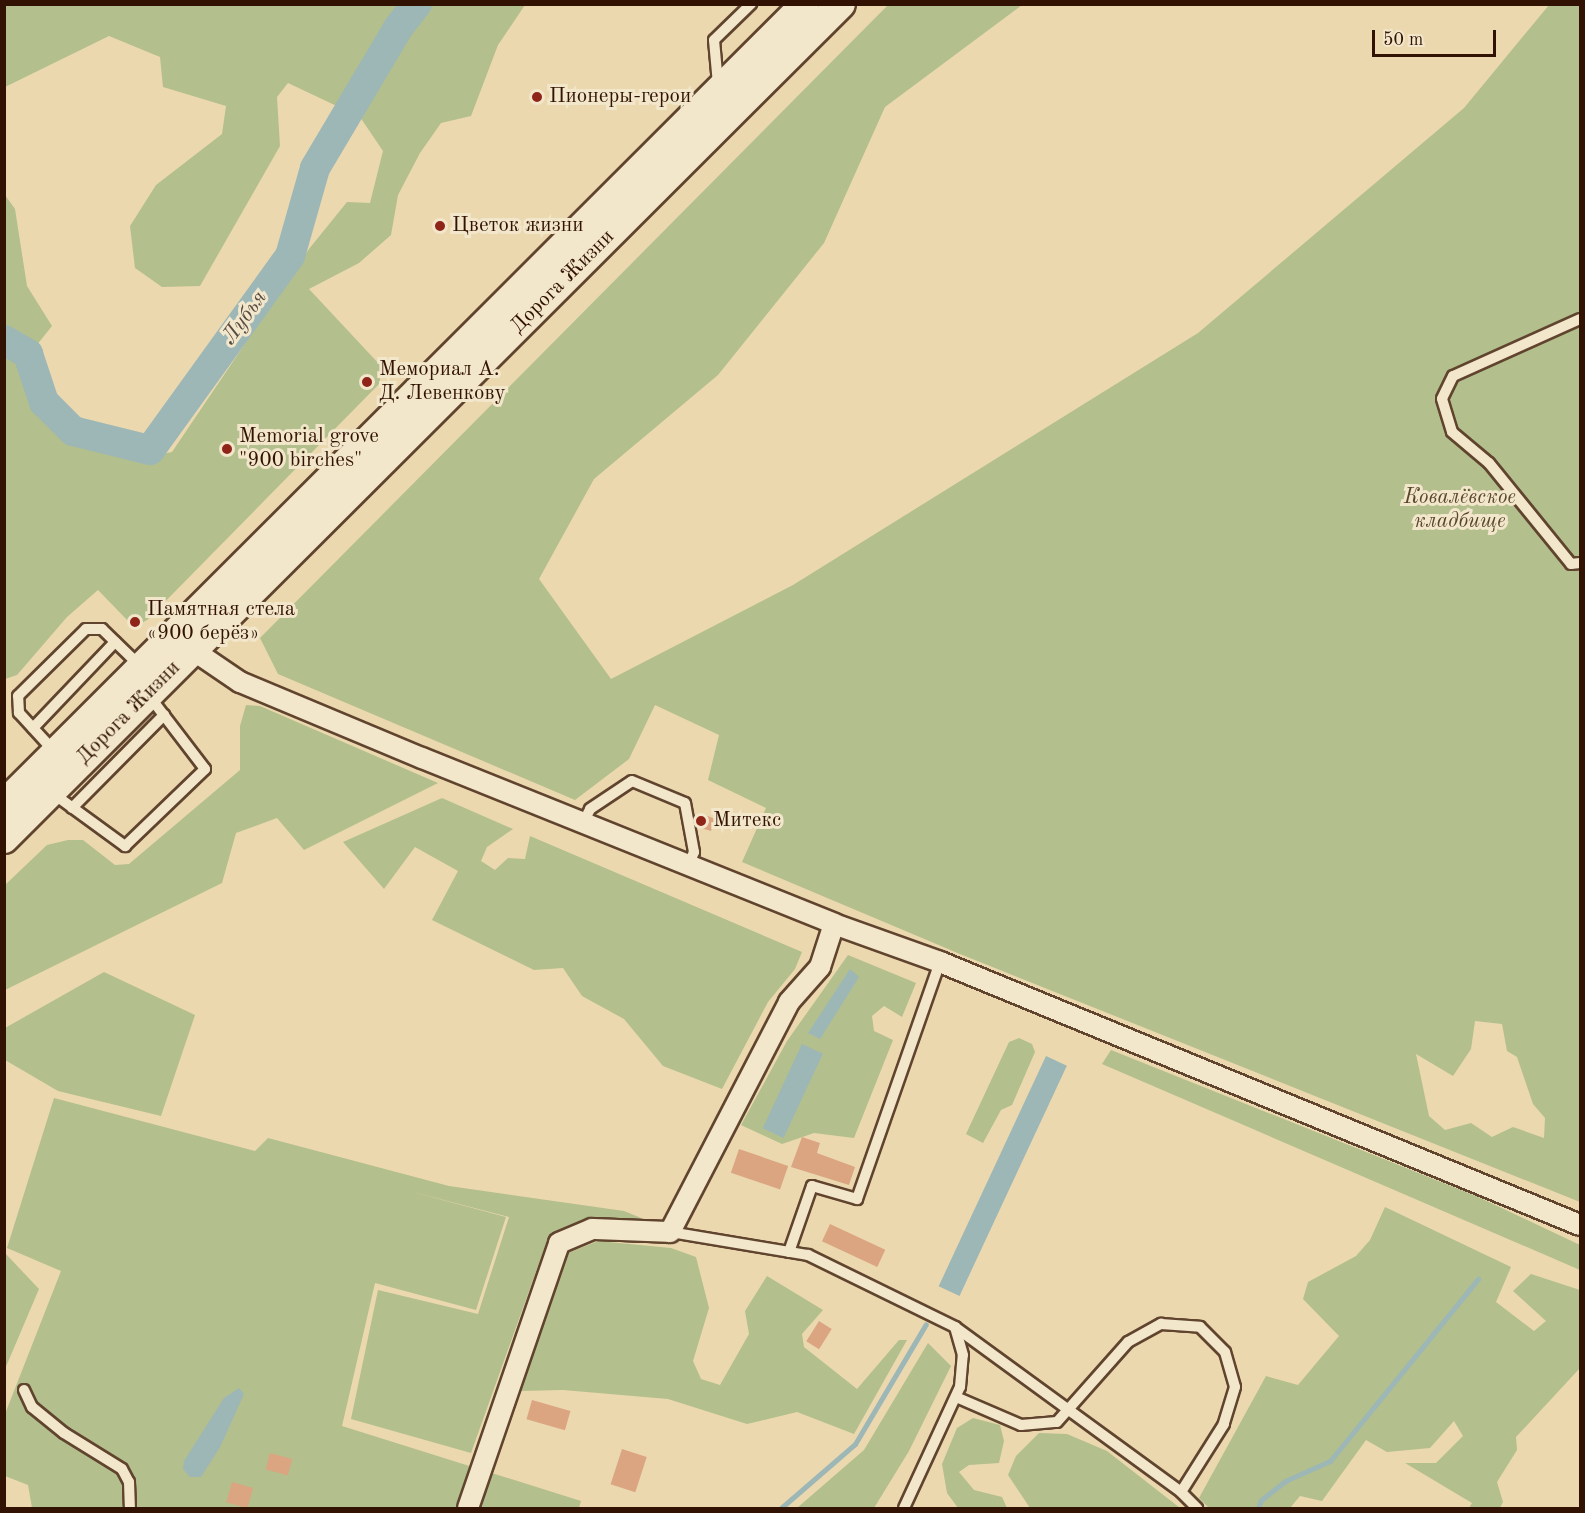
<!DOCTYPE html>
<meta charset="utf-8">
<style>
body{margin:0}
#map{position:relative;width:1585px;height:1513px;overflow:hidden;background:#ebd8af;font-family:"Old Standard TT",serif}
div>[style]{position:absolute}
[style*='--x']{left:calc(var(--x)*1px);top:calc(var(--y)*1px);width:calc(var(--w)*1px);rotate:calc(var(--a)*1deg)}
.green>*{inset:0;background:#b3bf8d}
.water>*{inset:0;background:#9cb7b6;transform-origin:0 0}
.stream>*{height:5px;margin:-2.5px;padding:0 2.5px;transform-origin:2.5px;border-radius:2.5px;background:#9cb7b6}
.river>*{height:30px;margin:-15px;padding:0 15px;transform-origin:15px;border-radius:15px;background:#9cb7b6}
.building>*{inset:0;background:#dba581;transform-origin:0 0}
.roads{filter:drop-shadow(2px 0 #60442e) drop-shadow(-2px 0 #60442e) drop-shadow(0 2px #60442e) drop-shadow(0 -2px #60442e)}
.lane>*{height:10px;margin:-5px;padding:0 5px;transform-origin:5px;border-radius:5px;background:#f2e6cb}
.street>*{height:20px;margin:-10px;padding:0 10px;transform-origin:10px;border-radius:10px;background:#f2e6cb}
.secondary>*{height:28px;margin:-14px;padding:0 14px;transform-origin:14px;border-radius:14px;background:#f2e6cb}
.dots>*{width:16px;height:16px;translate:-50% -50%;box-sizing:border-box;border:3px solid #f2e6cb;border-radius:50%}
span{translate:-50% -50%;white-space:nowrap;text-align:center;line-height:1.15;-webkit-text-stroke:6px #f2e6cb;paint-order:stroke}
.poi-label{font-size:21px;color:#321303}
.left{translate:0 -50%;text-align:left}
.street-label{font-size:21px;color:#321303}
.park-label{font-size:21px;color:#59472c;font-style:italic}
.water-label{font-size:22px;color:#574c42;font-style:italic}
.frame{position:absolute;inset:0;border:6px solid #321303;pointer-events:none}
.scale{position:absolute;left:1372px;top:30px;width:124px;height:27px;box-sizing:border-box;border:3px solid #321303;border-top:0;padding-left:8px;font-size:18px;line-height:21px;white-space:nowrap;color:#321303;-webkit-text-stroke:4px #f2e6cb;paint-order:stroke}
</style>
<div id="map">
<div class="green">
<div style="clip-path:polygon(5px 4px,525px 5px,498px 45px,471px 116px,441px 123px,420px 153px,398px 195px,391px 235px,359px 263px,309px 289px,380px 365px,380px 383px,147px 620px,138px 625px,130px 623px,98px 590px,67px 617px,17px 675px,5px 679px,5px 195px,15px 209px,27px 286px,52px 326px,24px 361px,34px 406px,68px 438px,141px 458px,172px 452px,309px 249px,347px 202px,370px 203px,383px 151px,360px 117px,288px 83px,277px 97px,280px 146px,200px 286px,162px 287px,135px 268px,130px 226px,156px 185px,222px 134px,226px 106px,163px 87px,160px 57px,109px 36px,5px 87px)"></div>
<div style="clip-path:polygon(evenodd,888px 5px,1022px 5px,885px 107px,824px 243px,718px 375px,594px 479px,539px 579px,611px 679px,793px 585px,1198px 333px,1464px 108px,1549px 5px,1580px 5px,1580px 1202px,960px 954px,742px 862px,766px 808px,708px 780px,719px 735px,655px 705px,629px 759px,575px 800px,278px 674px,260px 638px,888px 5px,1475px 1021px,1502px 1024px,1507px 1051px,1517px 1057px,1533px 1104px,1545px 1118px,1544px 1138px,1513px 1127px,1492px 1137px,1471px 1123px,1445px 1130px,1429px 1116px,1416px 1054px,1453px 1076px,1471px 1049px,1475px 1021px)"></div>
<div style="clip-path:polygon(246px 705px,260px 706px,438px 783px,304px 850px,277px 818px,236px 833px,222px 883px,5px 990px,5px 885px,47px 845px,68px 840px,83px 840px,115px 865px,129px 864px,240px 770px,240px 726px)"></div>
<div style="clip-path:polygon(442px 798px,513px 829px,487px 847px,481px 861px,495px 870px,508px 858px,525px 859px,530px 836px,802px 952px,795px 969px,768px 1002px,722px 1089px,663px 1066px,624px 1019px,582px 996px,563px 968px,534px 970px,432px 920px,458px 871px,415px 847px,384px 889px,343px 842px)"></div>
<div style="clip-path:polygon(848px 955px,916px 983px,902px 1017px,884px 1006px,872px 1016px,874px 1031px,893px 1040px,854px 1138px,814px 1133px,782px 1144px,741px 1125px,787px 1041px)"></div>
<div style="clip-path:polygon(104px 972px,195px 1015px,161px 1116px,58px 1091px,5px 1060px,5px 1028px)"></div>
<div style="clip-path:polygon(1019px 1038px,1032px 1044px,1035px 1052px,1012px 1105px,1001px 1110px,983px 1143px,966px 1134px,1009px 1042px)"></div>
<div style="clip-path:polygon(1111px 1050px,1476px 1196px,1580px 1245px,1580px 1270px,1102px 1064px)"></div>
<div style="clip-path:polygon(54px 1098px,255px 1151px,268px 1138px,449px 1186px,624px 1211px,651px 1222px,595px 1219px,548px 1238px,471px 1453px,351px 1419px,378px 1290px,478px 1314px,509px 1217px,405px 1190px,506px 1217px,476px 1310px,375px 1283px,342px 1426px,581px 1501px,579px 1508px,32px 1508px,28px 1485px,5px 1476px,5px 1414px,61px 1271px,7px 1248px)"></div>
<div style="clip-path:polygon(1385px 1207px,1511px 1267px,1496px 1302px,1534px 1331px,1546px 1321px,1513px 1291px,1531px 1274px,1580px 1290px,1580px 1368px,1516px 1437px,1517px 1450px,1497px 1482px,1503px 1502px,1500px 1508px,1469px 1508px,1472px 1503px,1405px 1463px,1436px 1463px,1463px 1436px,1454px 1421px,1430px 1448px,1387px 1452px,1366px 1440px,1322px 1501px,1300px 1496px,1290px 1508px,1209px 1508px,1199px 1498px,1266px 1376px,1298px 1385px,1339px 1336px,1303px 1299px,1308px 1282px,1356px 1256px,1370px 1240px)"></div>
<div style="clip-path:polygon(598px 1241px,671px 1248px,696px 1257px,709px 1308px,693px 1361px,701px 1379px,720px 1385px,749px 1334px,745px 1311px,767px 1276px,823px 1310px,802px 1334px,804px 1347px,857px 1389px,899px 1340px,907px 1340px,854px 1434px,797px 1412px,747px 1424px,668px 1399px,563px 1390px,520px 1391px,568px 1253px)"></div>
<div style="clip-path:polygon(5px 1253px,39px 1289px,5px 1369px)"></div>
<div style="clip-path:polygon(928px 1343px,951px 1366px,909px 1451px,874px 1508px,797px 1508px,864px 1450px)"></div>
<div style="clip-path:polygon(973px 1418px,1000px 1425px,1004px 1441px,999px 1463px,969px 1465px,959px 1472px,974px 1490px,1002px 1497px,1007px 1508px,958px 1508px,947px 1493px,942px 1464px,957px 1428px)"></div>
<div style="clip-path:polygon(1039px 1433px,1067px 1434px,1107px 1451px,1180px 1508px,1030px 1508px,1008px 1475px,1016px 1456px)"></div>
</div>
<div class="water">
<div style="clip-path:polygon(850px 969px,859px 977px,820px 1039px,808px 1033px)"></div>
<div style="left:802px;top:1044px;width:23px;height:93px;rotate:25deg"></div>
<div style="left:1046px;top:1056px;width:23px;height:254px;rotate:25deg"></div>
<div style="clip-path:polygon(239px 1388px,244px 1394px,220px 1447px,201px 1477px,190px 1477px,183px 1469px,184px 1461px,224px 1398px)"></div>
</div>
<div class="stream">
<div style="--x:781;--y:1508;--w:98;--a:-40.9"></div>
<div style="--x:855;--y:1444;--w:139;--a:-59.4"></div>
<div style="--x:1258;--y:1508;--w:9;--a:-69"></div>
<div style="--x:1261;--y:1500;--w:31;--a:-38"></div>
<div style="--x:1285;--y:1481;--w:49;--a:-24"></div>
<div style="--x:1330;--y:1461;--w:235;--a:-50.9"></div>
</div>
<div class="river">
<div style="--x:4;--y:340;--w:28;--a:30"></div>
<div style="--x:28;--y:354;--w:51;--a:71.6"></div>
<div style="--x:44;--y:402;--w:41;--a:45"></div>
<div style="--x:73;--y:431;--w:79;--a:13.9"></div>
<div style="--x:150;--y:450;--w:239;--a:-54.2"></div>
<div style="--x:290;--y:256;--w:91;--a:-74.1"></div>
<div style="--x:315;--y:168;--w:163;--a:-59.3"></div>
<div style="--x:398;--y:28;--w:31;--a:-52"></div>
</div>
<div class="building">
<div style="clip-path:polygon(703px 814px,715px 819px,711px 831px,698px 827px,697px 819px)"></div>
<div style="clip-path:polygon(802px 1137px,820px 1143px,817px 1153px,855px 1167px,849px 1185px,791px 1167px)"></div>
<div style="left:739px;top:1149px;width:52px;height:25px;rotate:19deg"></div>
<div style="left:830px;top:1224px;width:61px;height:19px;rotate:25deg"></div>
<div style="left:819px;top:1321px;width:15px;height:24px;rotate:32deg"></div>
<div style="left:532px;top:1400px;width:40px;height:20px;rotate:16deg"></div>
<div style="left:622px;top:1449px;width:26px;height:37px;rotate:18deg"></div>
<div style="left:270px;top:1453px;width:23px;height:17px;rotate:15deg"></div>
<div style="left:232px;top:1482px;width:22px;height:21px;rotate:16deg"></div>
</div>
<div class="roads">
<div class="lane">
<div style="--x:718;--y:84;--w:44;--a:-95.2"></div>
<div style="--x:714;--y:40;--w:52;--a:-44.2"></div>
<div style="--x:1580;--y:319;--w:139;--a:155.8"></div>
<div style="--x:1453;--y:376;--w:25;--a:116"></div>
<div style="--x:1442;--y:399;--w:34;--a:73"></div>
<div style="--x:1452;--y:432;--w:48;--a:40"></div>
<div style="--x:1489;--y:463;--w:130;--a:50.9"></div>
<div style="--x:1571;--y:564;--w:9;--a:-6"></div>
<div style="--x:33;--y:728;--w:119;--a:-46.4"></div>
<div style="--x:54;--y:751;--w:52;--a:-132.6"></div>
<div style="--x:19;--y:713;--w:17;--a:-93"></div>
<div style="--x:18;--y:696;--w:95;--a:-44.6"></div>
<div style="--x:86;--y:629;--w:16;--a:0"></div>
<div style="--x:102;--y:629;--w:53;--a:44.2"></div>
<div style="--x:51;--y:792;--w:92;--a:36.1"></div>
<div style="--x:125;--y:846;--w:111;--a:-43.9"></div>
<div style="--x:205;--y:769;--w:91;--a:-127.4"></div>
<div style="--x:72;--y:808;--w:131;--a:-45.3"></div>
<div style="--x:584;--y:821;--w:13;--a:-63"></div>
<div style="--x:590;--y:809;--w:50;--a:-33.7"></div>
<div style="--x:632;--y:781;--w:57;--a:22.5"></div>
<div style="--x:685;--y:803;--w:50;--a:79.6"></div>
<div style="--x:694;--y:852;--w:13;--a:113"></div>
<div style="--x:670;--y:1232;--w:140;--a:9.5"></div>
<div style="--x:808;--y:1255;--w:164;--a:26.1"></div>
<div style="--x:955;--y:1327;--w:280;--a:36.1"></div>
<div style="--x:1181;--y:1492;--w:23;--a:45"></div>
<div style="--x:789;--y:1252;--w:70;--a:-70.8"></div>
<div style="--x:812;--y:1186;--w:47;--a:16.1"></div>
<div style="--x:857;--y:1199;--w:251;--a:-70.7"></div>
<div style="--x:24;--y:1390;--w:19;--a:65"></div>
<div style="--x:32;--y:1407;--w:41;--a:39.1"></div>
<div style="--x:64;--y:1433;--w:68;--a:31.8"></div>
<div style="--x:122;--y:1469;--w:15;--a:62"></div>
<div style="--x:129;--y:1482;--w:26;--a:88"></div>
<div style="--x:956;--y:1397;--w:71;--a:23.3"></div>
<div style="--x:1021;--y:1425;--w:36;--a:-5"></div>
<div style="--x:1057;--y:1422;--w:107;--a:-48.4"></div>
<div style="--x:1128;--y:1342;--w:38;--a:-29"></div>
<div style="--x:1161;--y:1324;--w:39;--a:4"></div>
<div style="--x:1200;--y:1327;--w:35;--a:45"></div>
<div style="--x:1225;--y:1352;--w:36;--a:74"></div>
<div style="--x:1235;--y:1387;--w:39;--a:107"></div>
<div style="--x:1224;--y:1424;--w:80;--a:122.3"></div>
<div style="--x:904;--y:1508;--w:133;--a:-65.2"></div>
<div style="--x:960;--y:1387;--w:32;--a:-85"></div>
<div style="--x:963;--y:1355;--w:29;--a:-106"></div>
</div>
<div class="street">
<div style="--x:184;--y:644;--w:68;--a:34.2"></div>
<div style="--x:240;--y:682;--w:197;--a:22.7"></div>
<div style="--x:422;--y:758;--w:444;--a:21.9"></div>
<div style="--x:834;--y:924;--w:113;--a:19.7"></div>
<div style="--x:940;--y:962;--w:692;--a:22.34"></div>
<div style="--x:468;--y:1508;--w:280;--a:-71"></div>
<div style="--x:559;--y:1243;--w:36;--a:-23"></div>
<div style="--x:592;--y:1229;--w:78;--a:2.2"></div>
<div style="--x:670;--y:1232;--w:259;--a:-62.6"></div>
<div style="--x:789;--y:1002;--w:47;--a:-48.5"></div>
<div style="--x:820;--y:967;--w:45;--a:-72"></div>
</div>
<div class="secondary">
<div style="--x:4;--y:804;--w:1132;--a:-44.96"></div>
<div style="--x:4;--y:839;--w:1182;--a:-44.93"></div>
</div>
</div>
<div class="dots">
<div style="left:537px;top:97px;background:#8f2418"></div>
<div style="left:440px;top:226px;background:#8f2418"></div>
<div style="left:367px;top:382px;background:#8f2418"></div>
<div style="left:227px;top:449px;background:#8f2418"></div>
<div style="left:135px;top:622px;background:#8f2418"></div>
<div style="left:701px;top:821px;background:#8f2418"></div>
</div>
<div class="poi-label">
<span class="left" style="left:549px;top:97px">Пионеры-герои</span>
<span class="left" style="left:452px;top:226px">Цветок жизни</span>
<span class="left" style="left:379px;top:382px">Мемориал А.<br>Д. Левенкову</span>
<span class="left" style="left:239px;top:449px">Memorial grove<br>"900 birches"</span>
<span class="left" style="left:147px;top:622px">Памятная стела<br>«900 берёз»</span>
<span class="left" style="left:713px;top:821px">Митекс</span>
</div>
<div class="street-label">
<span style="left:563px;top:282px;rotate:-45deg">Дорога Жизни</span>
<span style="left:129px;top:713px;rotate:-45deg">Дорога Жизни</span>
</div>
<div class="park-label">
<span style="left:1460px;top:510px">Ковалёвское<br>кладбище</span>
</div>
<div class="water-label">
<span style="left:245px;top:318px;rotate:-54deg">Лубья</span>
</div>
<div class="frame"></div>
<div class="scale">50 m</div>
</div>
